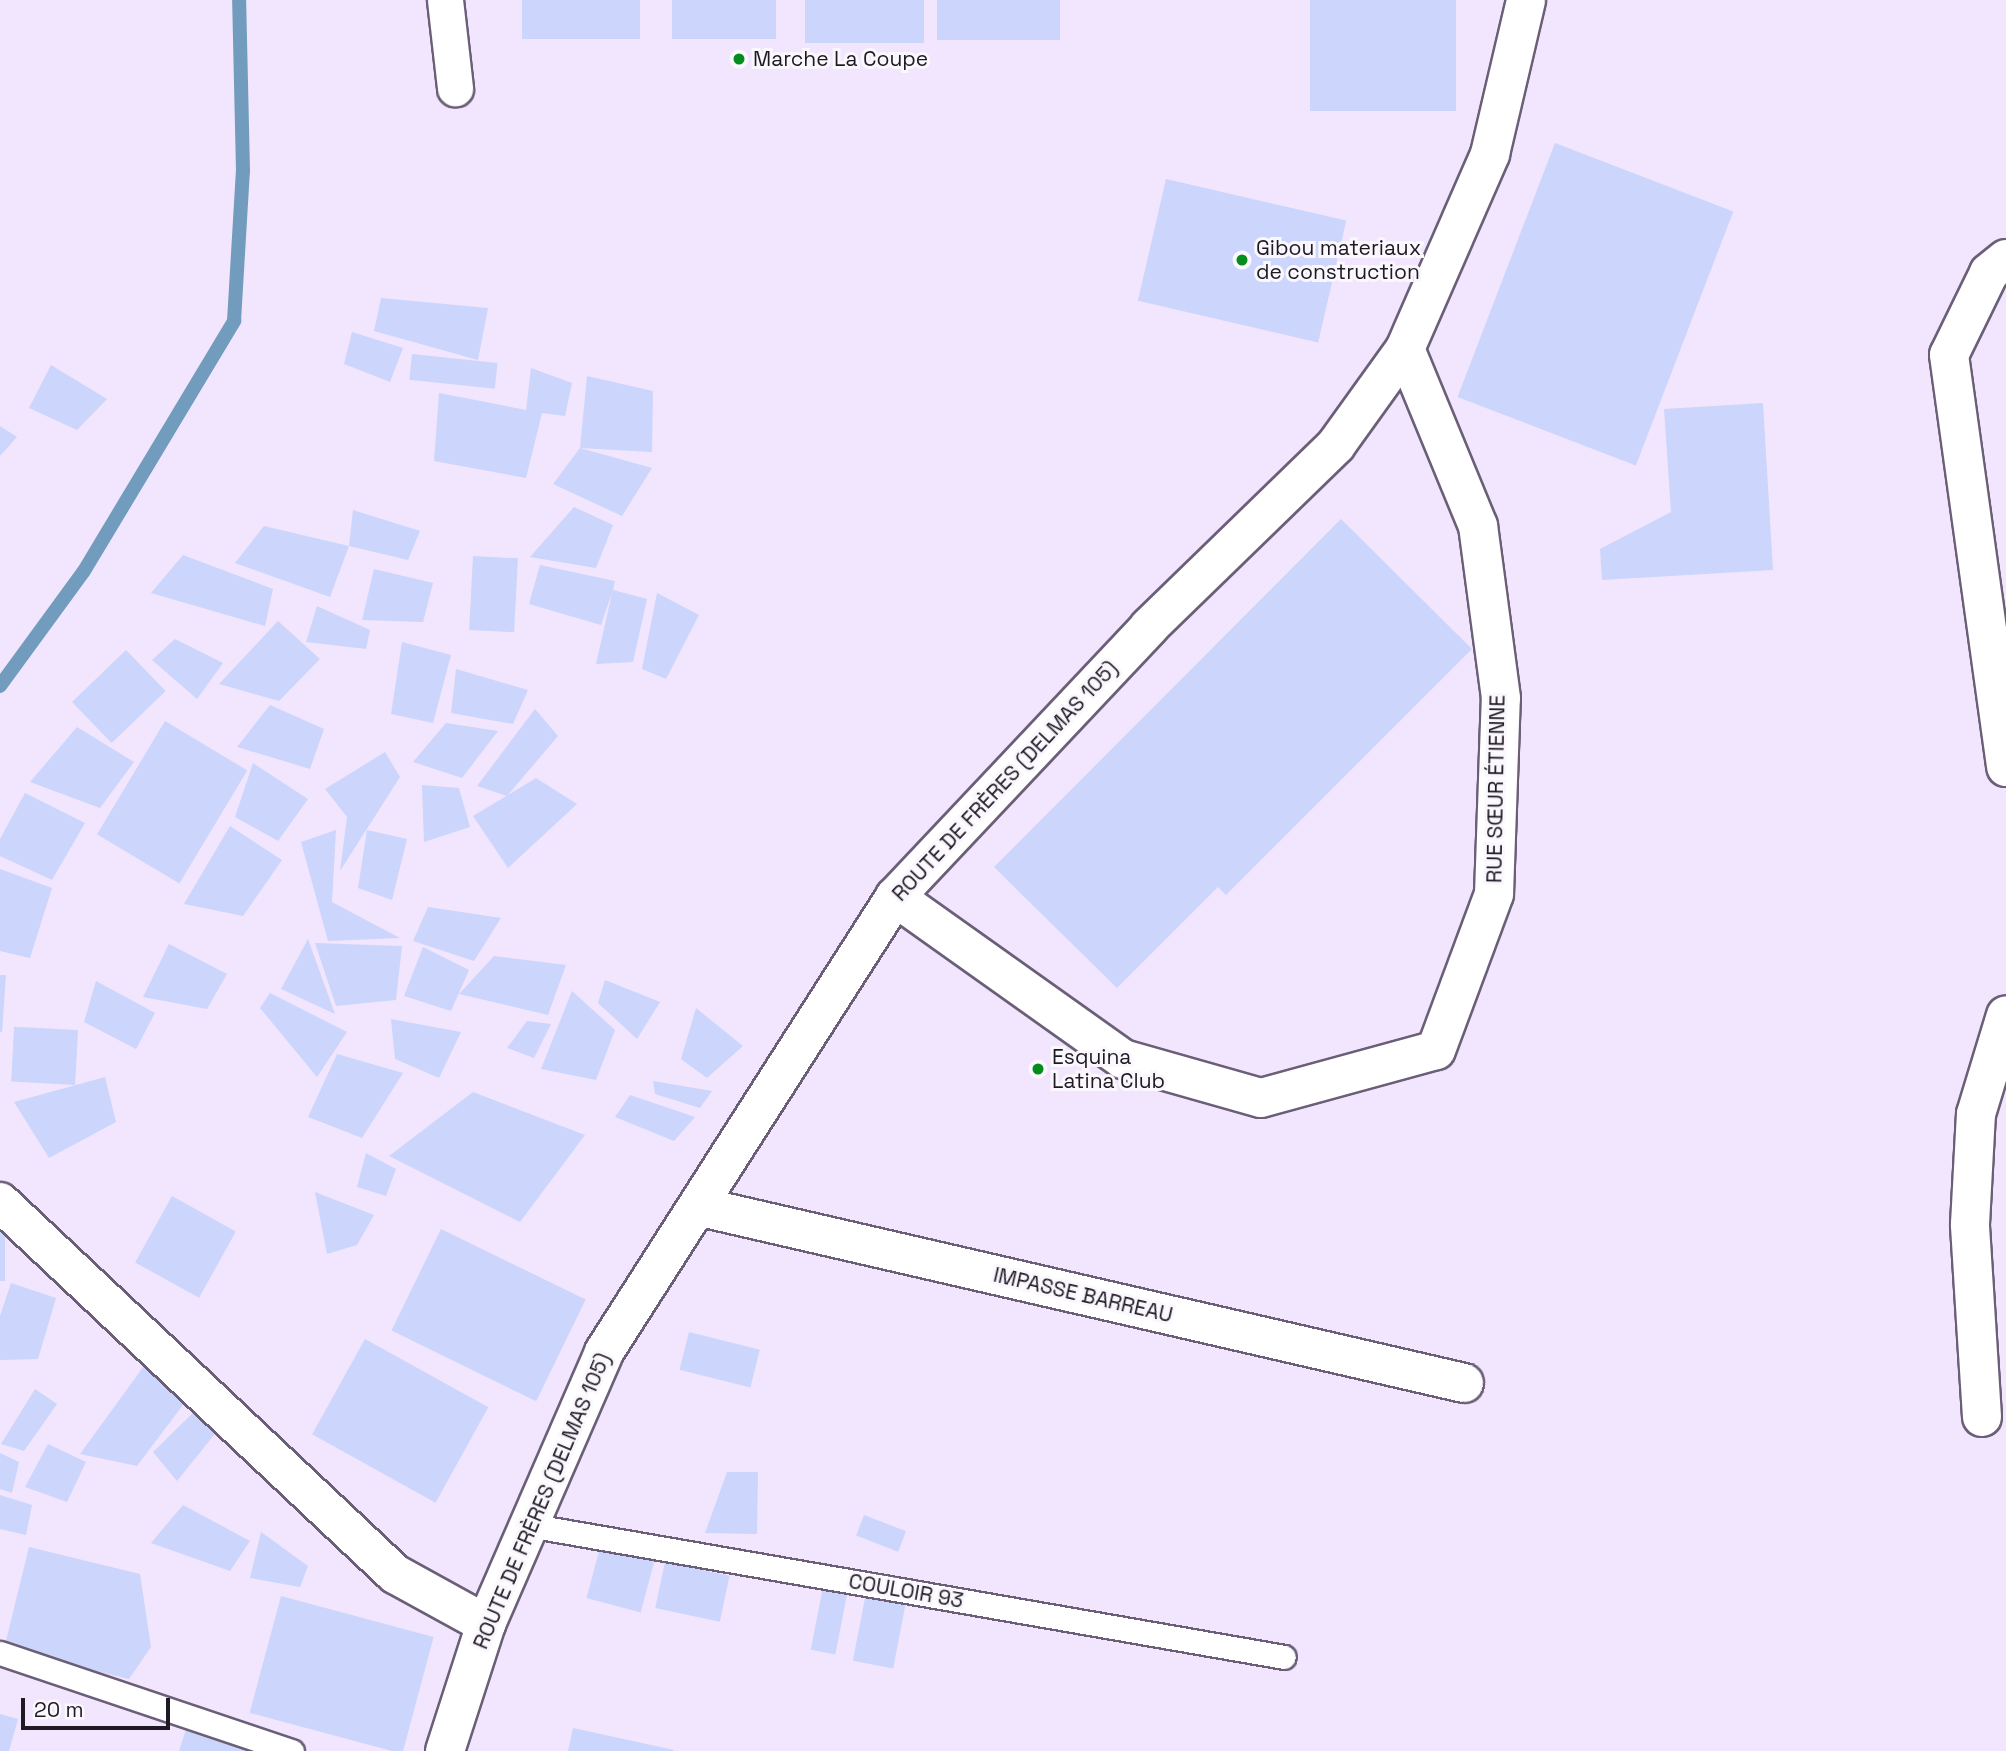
<!DOCTYPE html>
<meta charset="utf-8">
<style>
body{margin:0}
#map{position:relative;width:2006px;height:1751px;overflow:hidden;background:#f1e6fd;font-family:"Space Grotesk",sans-serif}
div>[style]{position:absolute}
[style*='--x']{left:calc(var(--x)*1px);top:calc(var(--y)*1px);width:calc(var(--w)*1px);rotate:calc(var(--a)*1deg)}
.stream>*{height:14px;margin:-7px;padding:0 7px;transform-origin:7px;border-radius:7px;background:#729cbd}
.building>*{inset:0;background:#ccd5fb;transform-origin:0 0}
.roads{filter:drop-shadow(2px 0 #6b5f78) drop-shadow(-2px 0 #6b5f78) drop-shadow(0 2px #6b5f78) drop-shadow(0 -2px #6b5f78)}
.service>*{height:23px;margin:-11.5px;padding:0 11.5px;transform-origin:11.5px;border-radius:11.5px;background:#fff}
.pedestrian>*{height:35px;margin:-17.5px;padding:0 17.5px;transform-origin:17.5px;border-radius:17.5px;background:#fff}
.minor>*{height:38px;margin:-19px;padding:0 19px;transform-origin:19px;border-radius:19px;background:#fff}
.secondary>*{height:38px;margin:-19px;padding:0 19px;transform-origin:19px;border-radius:19px;background:#fff}
.dots>*{width:19px;height:19px;translate:-50% -50%;box-sizing:border-box;border:4px solid #faf7fd;border-radius:50%}
span{translate:-50% -50%;white-space:nowrap;text-align:center;line-height:1.15;-webkit-text-stroke:6px #faf7fd;paint-order:stroke}
.poi-label{font-size:21px;color:#1e1923}
.left{translate:0 -50%;text-align:left}
.street-label{font-size:21px;color:#1e1923}
.scale{position:absolute;left:21px;top:1698px;width:149px;height:32px;box-sizing:border-box;border:4px solid #1e1923;border-top:0;padding-left:9px;font-size:21px;line-height:24px;white-space:nowrap;color:#1e1923;-webkit-text-stroke:5px #faf7fd;paint-order:stroke}
</style>
<div id="map">
<div class="stream">
<div style="--x:0;--y:686;--w:142;--a:-53.9"></div>
<div style="--x:84;--y:571;--w:292;--a:-59"></div>
<div style="--x:234;--y:321;--w:150;--a:-86.6"></div>
<div style="--x:243;--y:171;--w:171;--a:-91.3"></div>
</div>
<div class="building">
<div style="left:522px;top:0;width:118px;height:39px"></div>
<div style="left:672px;top:0;width:104px;height:39px"></div>
<div style="left:805px;top:0;width:119px;height:43px"></div>
<div style="left:937px;top:0;width:123px;height:40px"></div>
<div style="left:1310px;top:0;width:146px;height:111px"></div>
<div style="left:1555px;top:143px;width:191px;height:272px;rotate:21deg"></div>
<div style="left:1166px;top:179px;width:185px;height:125px;rotate:13deg"></div>
<div style="clip-path:polygon(381px 298px,488px 308px,478px 360px,374px 331px)"></div>
<div style="clip-path:polygon(352px 332px,403px 348px,390px 382px,344px 364px)"></div>
<div style="left:412px;top:354px;width:86px;height:26px;rotate:6deg"></div>
<div style="clip-path:polygon(51px 365px,107px 399px,77px 430px,29px 408px)"></div>
<div style="clip-path:polygon(531px 368px,572px 383px,565px 416px,542px 413px,526px 478px,434px 461px,439px 393px,526px 410px)"></div>
<div style="clip-path:polygon(587px 376px,653px 391px,652px 452px,580px 448px)"></div>
<div style="clip-path:polygon(1763px 403px,1773px 570px,1602px 580px,1600px 549px,1671px 512px,1664px 409px)"></div>
<div style="clip-path:polygon(0 426px,17px 437px,0 456px)"></div>
<div style="clip-path:polygon(580px 448px,652px 468px,622px 516px,553px 484px)"></div>
<div style="clip-path:polygon(574px 507px,613px 525px,596px 568px,530px 557px)"></div>
<div style="clip-path:polygon(353px 510px,420px 531px,408px 560px,349px 546px)"></div>
<div style="clip-path:polygon(1341px 519px,1472px 649px,1226px 895px,1218px 887px,1117px 988px,994px 867px)"></div>
<div style="clip-path:polygon(264px 526px,349px 546px,330px 597px,235px 563px)"></div>
<div style="clip-path:polygon(183px 555px,273px 589px,265px 626px,151px 593px)"></div>
<div style="left:473px;top:556px;width:45px;height:74px;rotate:3deg"></div>
<div style="clip-path:polygon(540px 565px,615px 581px,613px 590px,647px 599px,633px 662px,596px 664px,612px 593px,601px 625px,529px 604px)"></div>
<div style="clip-path:polygon(374px 569px,433px 583px,423px 622px,362px 620px)"></div>
<div style="clip-path:polygon(657px 593px,699px 615px,666px 679px,642px 669px)"></div>
<div style="clip-path:polygon(317px 606px,370px 630px,366px 649px,306px 642px)"></div>
<div style="clip-path:polygon(278px 621px,320px 659px,279px 701px,219px 684px)"></div>
<div style="clip-path:polygon(175px 639px,223px 663px,197px 699px,152px 660px)"></div>
<div style="clip-path:polygon(402px 642px,451px 655px,433px 723px,391px 714px)"></div>
<div style="left:126px;top:650px;width:57px;height:75px;rotate:46deg"></div>
<div style="clip-path:polygon(456px 669px,528px 690px,513px 724px,451px 713px)"></div>
<div style="clip-path:polygon(270px 705px,324px 729px,310px 769px,237px 747px)"></div>
<div style="clip-path:polygon(535px 709px,558px 736px,507px 796px,477px 786px)"></div>
<div style="left:165px;top:721px;width:96px;height:132px;rotate:31deg"></div>
<div style="clip-path:polygon(446px 723px,498px 731px,462px 778px,413px 762px)"></div>
<div style="clip-path:polygon(77px 727px,134px 762px,100px 808px,30px 782px)"></div>
<div style="clip-path:polygon(385px 752px,400px 777px,340px 871px,347px 817px,325px 789px)"></div>
<div style="clip-path:polygon(253px 763px,308px 799px,278px 841px,235px 817px)"></div>
<div style="clip-path:polygon(536px 778px,577px 804px,508px 868px,473px 816px)"></div>
<div style="clip-path:polygon(422px 785px,459px 788px,470px 827px,424px 842px)"></div>
<div style="clip-path:polygon(25px 793px,85px 823px,52px 880px,0 856px,0 839px)"></div>
<div style="clip-path:polygon(230px 826px,282px 860px,243px 916px,184px 904px)"></div>
<div style="clip-path:polygon(336px 830px,332px 902px,400px 938px,328px 941px,301px 842px)"></div>
<div style="clip-path:polygon(367px 830px,407px 839px,392px 900px,358px 888px)"></div>
<div style="clip-path:polygon(0 869px,52px 888px,30px 958px,0 951px)"></div>
<div style="clip-path:polygon(428px 907px,501px 918px,474px 961px,413px 941px)"></div>
<div style="clip-path:polygon(308px 939px,335px 1014px,281px 989px)"></div>
<div style="clip-path:polygon(315px 943px,402px 946px,396px 1000px,336px 1006px)"></div>
<div style="clip-path:polygon(169px 944px,227px 974px,207px 1009px,143px 997px)"></div>
<div style="clip-path:polygon(423px 947px,469px 970px,451px 1011px,404px 996px)"></div>
<div style="clip-path:polygon(494px 956px,566px 965px,548px 1015px,459px 994px)"></div>
<div style="clip-path:polygon(0 975px,6px 975px,2px 1032px,0 1032px)"></div>
<div style="clip-path:polygon(605px 980px,660px 1002px,637px 1039px,598px 1003px)"></div>
<div style="clip-path:polygon(96px 981px,155px 1013px,136px 1049px,84px 1022px)"></div>
<div style="clip-path:polygon(572px 991px,615px 1030px,596px 1080px,541px 1069px)"></div>
<div style="clip-path:polygon(270px 993px,347px 1032px,317px 1077px,260px 1008px)"></div>
<div style="clip-path:polygon(696px 1008px,743px 1046px,707px 1078px,681px 1059px)"></div>
<div style="clip-path:polygon(391px 1019px,461px 1032px,439px 1078px,395px 1059px)"></div>
<div style="clip-path:polygon(527px 1021px,551px 1024px,534px 1058px,507px 1048px)"></div>
<div style="left:78px;top:1030px;width:55px;height:64px;rotate:93deg"></div>
<div style="clip-path:polygon(337px 1054px,403px 1073px,362px 1138px,308px 1117px)"></div>
<div style="clip-path:polygon(105px 1077px,116px 1122px,49px 1158px,14px 1102px)"></div>
<div style="clip-path:polygon(653px 1081px,712px 1091px,700px 1108px,655px 1094px)"></div>
<div style="clip-path:polygon(473px 1092px,585px 1135px,520px 1222px,389px 1156px)"></div>
<div style="clip-path:polygon(630px 1095px,695px 1117px,674px 1141px,615px 1117px)"></div>
<div style="clip-path:polygon(366px 1153px,396px 1169px,386px 1196px,357px 1187px)"></div>
<div style="clip-path:polygon(315px 1192px,374px 1215px,357px 1245px,327px 1254px)"></div>
<div style="left:172px;top:1196px;width:73px;height:76px;rotate:29deg"></div>
<div style="left:5px;top:1212px;width:69px;height:6px;rotate:90deg"></div>
<div style="left:441px;top:1229px;width:161px;height:113px;rotate:26deg"></div>
<div style="clip-path:polygon(11px 1283px,56px 1298px,38px 1359px,0 1360px,0 1316px)"></div>
<div style="left:689px;top:1332px;width:73px;height:39px;rotate:14deg"></div>
<div style="left:365px;top:1339px;width:141px;height:109px;rotate:29deg"></div>
<div style="clip-path:polygon(149px 1359px,189px 1397px,137px 1466px,80px 1454px)"></div>
<div style="clip-path:polygon(35px 1389px,57px 1404px,24px 1451px,1px 1444px)"></div>
<div style="clip-path:polygon(197px 1409px,218px 1430px,177px 1481px,153px 1452px)"></div>
<div style="clip-path:polygon(48px 1444px,86px 1462px,67px 1502px,25px 1487px)"></div>
<div style="clip-path:polygon(0 1453px,19px 1462px,12px 1493px,0 1489px)"></div>
<div style="clip-path:polygon(727px 1472px,758px 1472px,757px 1534px,705px 1533px)"></div>
<div style="clip-path:polygon(0 1495px,32px 1505px,26px 1535px,0 1529px)"></div>
<div style="clip-path:polygon(183px 1505px,250px 1541px,230px 1571px,151px 1543px)"></div>
<div style="left:864px;top:1515px;width:45px;height:22px;rotate:21deg"></div>
<div style="clip-path:polygon(261px 1532px,308px 1566px,300px 1587px,250px 1578px)"></div>
<div style="left:601px;top:1544px;width:56px;height:56px;rotate:15deg"></div>
<div style="clip-path:polygon(29px 1547px,140px 1574px,151px 1647px,129px 1679px,4px 1649px)"></div>
<div style="left:665px;top:1562px;width:66px;height:47px;rotate:12deg"></div>
<div style="left:823px;top:1587px;width:25px;height:64px;rotate:11deg"></div>
<div style="left:866px;top:1593px;width:41px;height:69px;rotate:11deg"></div>
<div style="left:281px;top:1596px;width:158px;height:121px;rotate:15deg"></div>
<div style="clip-path:polygon(0 1714px,18px 1719px,9px 1751px,0 1751px)"></div>
<div style="clip-path:polygon(189px 1720px,277px 1751px,179px 1751px)"></div>
<div style="clip-path:polygon(573px 1728px,674px 1750px,673px 1751px,568px 1751px)"></div>
</div>
<div class="roads">
<div class="service">
<div style="--x:528;--y:1525;--w:767;--a:9.9"></div>
<div style="--x:0;--y:1653;--w:308;--a:18.6"></div>
</div>
<div class="pedestrian">
<div style="--x:445;--y:0;--w:89;--a:83.5"></div>
</div>
<div class="minor">
<div style="--x:2006;--y:259;--w:22;--a:141"></div>
<div style="--x:1989;--y:273;--w:91;--a:116"></div>
<div style="--x:1949;--y:355;--w:416;--a:82.1"></div>
<div style="--x:895;--y:897;--w:280;--a:35.4"></div>
<div style="--x:1123;--y:1059;--w:143;--a:15.8"></div>
<div style="--x:1261;--y:1098;--w:181;--a:-15.3"></div>
<div style="--x:1436;--y:1050;--w:166;--a:-69.6"></div>
<div style="--x:1494;--y:894;--w:196;--a:-88"></div>
<div style="--x:1501;--y:698;--w:174;--a:-97.6"></div>
<div style="--x:1478;--y:526;--w:191;--a:-112.4"></div>
<div style="--x:0;--y:1202;--w:543;--a:43.28"></div>
<div style="--x:395;--y:1574;--w:104;--a:28.8"></div>
<div style="--x:701;--y:1207;--w:783;--a:12.99"></div>
<div style="--x:1982;--y:1417;--w:193;--a:-93.6"></div>
<div style="--x:1970;--y:1224;--w:110;--a:-86.9"></div>
<div style="--x:1976;--y:1114;--w:103;--a:-73.1"></div>
</div>
<div class="secondary">
<div style="--x:445;--y:1751;--w:133;--a:-72.1"></div>
<div style="--x:486;--y:1624;--w:296;--a:-66.5"></div>
<div style="--x:604;--y:1352;--w:540;--a:-57.4"></div>
<div style="--x:895;--y:897;--w:371;--a:-46.7"></div>
<div style="--x:1149;--y:627;--w:261;--a:-44.2"></div>
<div style="--x:1336;--y:445;--w:118;--a:-54.3"></div>
<div style="--x:1405;--y:349;--w:213;--a:-66.4"></div>
<div style="--x:1490;--y:154;--w:158;--a:-76.8"></div>
</div>
</div>
<div class="dots">
<div style="left:739px;top:59px;background:#038d1c"></div>
<div style="left:1242px;top:260px;background:#038d1c"></div>
<div style="left:1038px;top:1069px;background:#038d1c"></div>
</div>
<div class="poi-label">
<span class="left" style="left:753px;top:59px">Marche La Coupe</span>
<span class="left" style="left:1256px;top:260px">Gibou materiaux<br>de construction</span>
<span class="left" style="left:1052px;top:1069px">Esquina<br>Latina Club</span>
</div>
<div class="street-label">
<span style="left:1005px;top:781px;rotate:-47deg">ROUTE DE FRÈRES (DELMAS 105)</span>
<span style="left:1496px;top:789px;rotate:-89deg">RUE SŒUR ÉTIENNE</span>
<span style="left:1083px;top:1295px;rotate:13deg">IMPASSE BARREAU</span>
<span style="left:542px;top:1501px;rotate:-67deg">ROUTE DE FRÈRES (DELMAS 105)</span>
<span style="left:906px;top:1591px;rotate:10deg">COULOIR 93</span>
</div>
<div class="scale">20 m</div>
</div>
